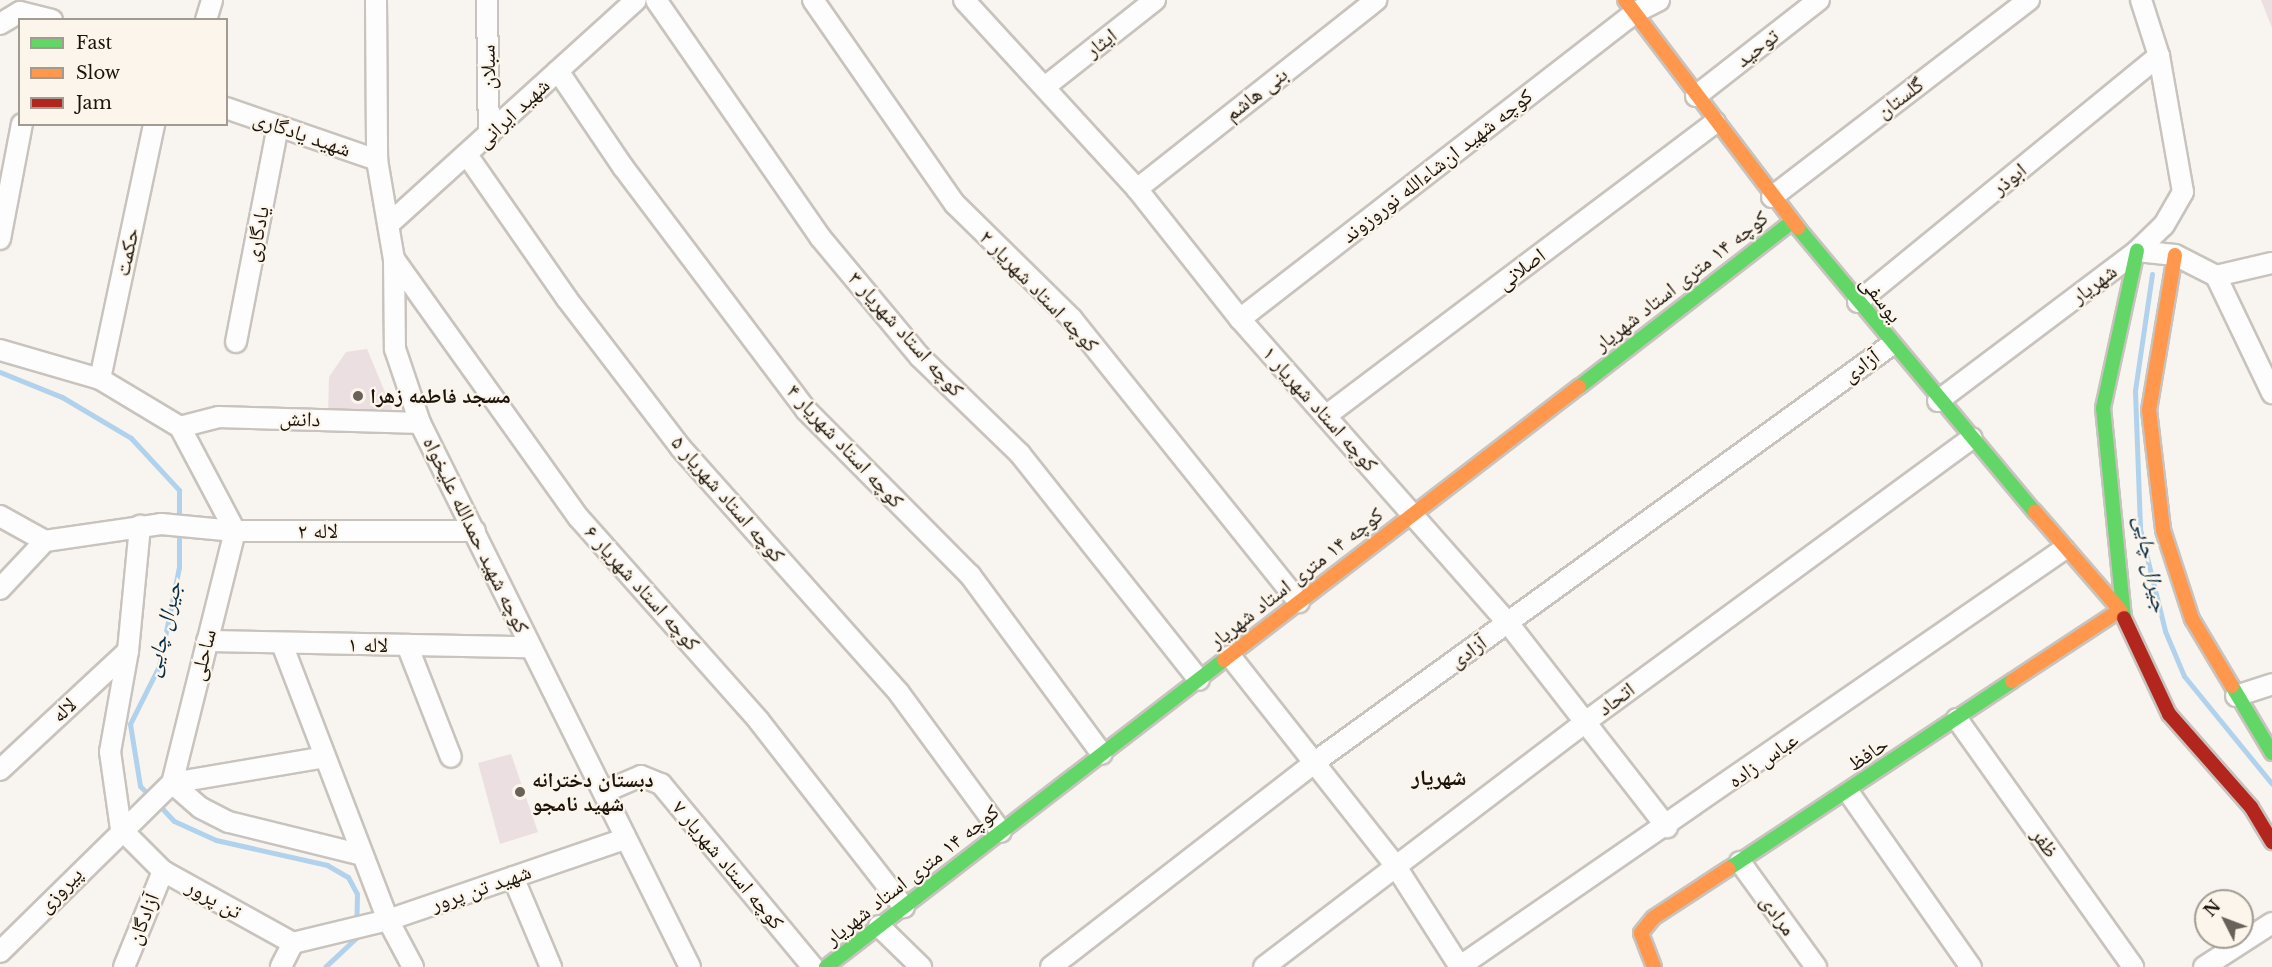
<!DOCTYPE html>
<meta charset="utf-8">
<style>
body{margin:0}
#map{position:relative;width:2272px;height:967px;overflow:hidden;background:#f8f4ef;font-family:"Libre Baskerville","Noto Naskh Arabic",serif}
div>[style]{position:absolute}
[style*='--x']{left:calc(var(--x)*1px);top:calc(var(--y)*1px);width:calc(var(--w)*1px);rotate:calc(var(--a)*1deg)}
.stream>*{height:5px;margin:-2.5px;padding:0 2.5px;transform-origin:2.5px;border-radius:2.5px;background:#b1d2ec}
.building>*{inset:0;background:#ecdfe2}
.roads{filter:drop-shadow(2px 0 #c8c3bd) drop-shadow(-2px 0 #c8c3bd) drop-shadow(0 2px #c8c3bd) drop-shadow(0 -2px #c8c3bd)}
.street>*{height:20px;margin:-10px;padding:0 10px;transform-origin:10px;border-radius:10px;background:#fefdfd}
.fast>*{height:14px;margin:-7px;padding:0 7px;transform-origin:7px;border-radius:7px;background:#63d668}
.slow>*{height:14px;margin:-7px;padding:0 7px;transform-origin:7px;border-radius:7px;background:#ff974d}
.jam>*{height:14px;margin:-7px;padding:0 7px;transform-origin:7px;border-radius:7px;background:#b3261e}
.dots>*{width:16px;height:16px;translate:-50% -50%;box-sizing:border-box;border:3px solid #fcf5eb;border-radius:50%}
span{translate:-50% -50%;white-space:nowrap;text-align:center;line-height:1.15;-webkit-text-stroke:4.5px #fcf5eb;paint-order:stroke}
.street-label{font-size:21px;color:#1b140c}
.poi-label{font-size:21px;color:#1b140c;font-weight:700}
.left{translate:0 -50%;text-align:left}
.water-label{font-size:22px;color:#052c46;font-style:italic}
.neighbourhood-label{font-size:22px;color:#1b140c;font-weight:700}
.legend{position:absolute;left:18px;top:18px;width:210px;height:108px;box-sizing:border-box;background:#fcf5eb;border:2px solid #a29b92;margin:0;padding:8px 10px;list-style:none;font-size:18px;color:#1b140c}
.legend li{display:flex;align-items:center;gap:12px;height:30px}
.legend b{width:30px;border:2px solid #a29b92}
.north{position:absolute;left:2194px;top:889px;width:60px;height:60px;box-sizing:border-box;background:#fcf5eb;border:2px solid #a29b92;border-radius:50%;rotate:312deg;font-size:16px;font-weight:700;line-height:24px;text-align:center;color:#1b140c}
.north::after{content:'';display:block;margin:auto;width:21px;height:27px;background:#68625b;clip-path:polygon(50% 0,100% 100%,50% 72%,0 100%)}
</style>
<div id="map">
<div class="stream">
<div style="--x:2152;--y:274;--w:118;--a:98.3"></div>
<div style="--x:2135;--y:391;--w:138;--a:87.9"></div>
<div style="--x:2140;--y:529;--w:105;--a:76.2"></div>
<div style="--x:2165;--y:631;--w:49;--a:67.1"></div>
<div style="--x:2184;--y:676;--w:139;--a:50.8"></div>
<div style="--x:0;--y:372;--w:67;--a:22"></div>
<div style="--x:62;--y:397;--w:80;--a:30.7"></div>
<div style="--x:131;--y:438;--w:71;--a:47.3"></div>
<div style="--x:179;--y:490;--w:77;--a:90"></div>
<div style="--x:179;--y:567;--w:101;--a:101.4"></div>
<div style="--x:159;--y:666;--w:65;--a:116.6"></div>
<div style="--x:130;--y:724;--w:63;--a:80.8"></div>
<div style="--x:140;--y:786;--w:16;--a:45"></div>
<div style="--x:158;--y:804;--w:23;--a:47"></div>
<div style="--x:174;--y:821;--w:46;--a:24.3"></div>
<div style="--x:216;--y:840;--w:114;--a:12.7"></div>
<div style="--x:327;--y:865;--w:24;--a:30"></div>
<div style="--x:348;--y:877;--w:19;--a:62"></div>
<div style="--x:357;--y:894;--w:44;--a:91.3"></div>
<div style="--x:356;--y:938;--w:42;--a:136.9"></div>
</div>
<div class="building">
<div style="clip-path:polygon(2261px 0,2272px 0,2272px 28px)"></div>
<div style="clip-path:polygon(367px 349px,395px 416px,328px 414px,329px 377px,346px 352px)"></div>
<div style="clip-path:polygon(511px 754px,538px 832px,500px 844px,478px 763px)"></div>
</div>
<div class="roads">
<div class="street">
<div style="--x:376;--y:0;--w:160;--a:89.6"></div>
<div style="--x:377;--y:160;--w:100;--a:80.3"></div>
<div style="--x:394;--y:259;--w:90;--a:89.4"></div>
<div style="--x:395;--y:349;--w:78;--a:71.3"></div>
<div style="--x:420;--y:423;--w:607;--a:63.6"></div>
<div style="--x:487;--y:0;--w:135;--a:89.2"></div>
<div style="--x:656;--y:0;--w:288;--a:55.3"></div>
<div style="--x:820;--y:237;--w:156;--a:50.2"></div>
<div style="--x:920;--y:357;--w:139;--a:44.1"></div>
<div style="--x:1020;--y:454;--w:288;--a:51.6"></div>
<div style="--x:813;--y:0;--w:249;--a:55.2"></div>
<div style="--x:955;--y:204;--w:164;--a:44.5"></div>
<div style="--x:1072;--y:319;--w:363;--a:51.3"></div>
<div style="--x:964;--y:0;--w:256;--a:47.5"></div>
<div style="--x:1137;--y:189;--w:166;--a:51.6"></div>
<div style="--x:1240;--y:319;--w:405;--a:48.6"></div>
<div style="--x:1508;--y:623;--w:259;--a:52.1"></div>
<div style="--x:206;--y:20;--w:21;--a:-73"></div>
<div style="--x:0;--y:24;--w:23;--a:-31"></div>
<div style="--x:20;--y:12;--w:33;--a:14"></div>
<div style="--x:558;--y:71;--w:116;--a:55.9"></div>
<div style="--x:623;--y:167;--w:304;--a:53"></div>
<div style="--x:806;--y:410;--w:233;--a:45.2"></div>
<div style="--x:970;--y:575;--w:222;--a:53.6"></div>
<div style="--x:1046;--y:86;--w:139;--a:-38.3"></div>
<div style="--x:1696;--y:96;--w:156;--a:-38"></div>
<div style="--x:226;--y:108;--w:160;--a:19"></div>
<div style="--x:467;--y:155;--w:175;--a:55.2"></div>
<div style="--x:567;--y:299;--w:186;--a:52.6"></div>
<div style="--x:680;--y:447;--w:329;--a:48.3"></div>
<div style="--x:899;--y:693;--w:172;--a:53.7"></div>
<div style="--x:1137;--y:189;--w:305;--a:-38.3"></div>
<div style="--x:1772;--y:197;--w:324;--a:-37.5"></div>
<div style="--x:389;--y:224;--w:333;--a:-42.2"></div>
<div style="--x:0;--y:239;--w:117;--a:-79.2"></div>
<div style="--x:2137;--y:251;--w:38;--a:6"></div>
<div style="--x:2175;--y:255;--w:46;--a:27.1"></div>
<div style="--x:2216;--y:276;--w:57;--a:-13.1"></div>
<div style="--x:394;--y:259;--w:318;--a:54.5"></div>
<div style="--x:579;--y:518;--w:271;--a:48.4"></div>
<div style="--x:759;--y:721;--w:236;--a:52.1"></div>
<div style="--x:2216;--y:276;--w:130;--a:64.4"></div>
<div style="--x:1858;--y:302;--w:389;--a:-39.3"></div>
<div style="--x:1240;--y:319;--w:499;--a:-37.8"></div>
<div style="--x:1634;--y:13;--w:28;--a:-27"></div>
<div style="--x:236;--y:342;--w:220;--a:-79"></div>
<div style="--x:0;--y:350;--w:104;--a:16.2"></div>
<div style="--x:100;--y:379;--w:93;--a:31"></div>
<div style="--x:180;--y:427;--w:118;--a:62.1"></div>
<div style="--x:235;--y:531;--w:260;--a:104"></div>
<div style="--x:172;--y:783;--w:38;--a:41"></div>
<div style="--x:201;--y:808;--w:31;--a:27"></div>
<div style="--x:229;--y:822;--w:137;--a:13.9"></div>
<div style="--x:100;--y:379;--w:261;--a:-78"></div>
<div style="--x:1938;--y:401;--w:249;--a:-37"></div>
<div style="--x:2137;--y:251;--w:37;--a:-44"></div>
<div style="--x:2164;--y:225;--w:38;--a:-60"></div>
<div style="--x:2183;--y:192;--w:138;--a:-100"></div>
<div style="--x:2159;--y:56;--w:59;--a:-107.8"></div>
<div style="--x:1327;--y:415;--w:486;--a:-37"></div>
<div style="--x:180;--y:427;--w:40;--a:-14.4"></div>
<div style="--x:219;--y:417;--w:201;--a:1.7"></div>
<div style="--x:0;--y:516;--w:51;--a:29.1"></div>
<div style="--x:45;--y:541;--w:66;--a:133.2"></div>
<div style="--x:45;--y:541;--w:117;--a:-8.3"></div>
<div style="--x:161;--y:524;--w:74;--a:5.4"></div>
<div style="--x:235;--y:531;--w:240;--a:0"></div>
<div style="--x:207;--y:641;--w:323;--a:1.1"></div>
<div style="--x:282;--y:644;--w:296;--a:69"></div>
<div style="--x:388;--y:920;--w:98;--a:166.4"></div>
<div style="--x:407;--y:645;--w:120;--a:68.6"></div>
<div style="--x:1230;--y:656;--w:266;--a:51.7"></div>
<div style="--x:1395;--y:865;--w:121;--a:57.5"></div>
<div style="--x:2236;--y:696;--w:38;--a:-18"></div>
<div style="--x:1957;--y:719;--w:304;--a:54.6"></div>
<div style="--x:0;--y:770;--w:175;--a:-42.9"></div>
<div style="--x:604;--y:792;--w:40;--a:-23.4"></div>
<div style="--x:641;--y:776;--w:22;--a:22"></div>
<div style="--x:661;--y:784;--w:238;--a:50.3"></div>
<div style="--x:1849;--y:793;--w:213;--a:55"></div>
<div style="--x:121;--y:829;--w:78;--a:-98.1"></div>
<div style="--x:110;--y:752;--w:103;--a:-79.9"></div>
<div style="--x:128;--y:651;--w:126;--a:-84.5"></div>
<div style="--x:121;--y:829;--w:59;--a:45"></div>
<div style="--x:163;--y:871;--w:149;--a:29"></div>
<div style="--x:293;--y:943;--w:27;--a:117"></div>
<div style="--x:1740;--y:862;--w:130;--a:54.1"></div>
<div style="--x:513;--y:877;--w:98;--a:67.1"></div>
<div style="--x:879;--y:926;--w:59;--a:44.3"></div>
<div style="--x:0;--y:952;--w:241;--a:-44.5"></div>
<div style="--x:172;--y:783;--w:155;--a:-9.6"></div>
<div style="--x:124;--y:967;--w:104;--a:-67.9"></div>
<div style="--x:413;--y:967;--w:53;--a:-118"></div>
<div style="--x:388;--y:920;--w:250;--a:-18.9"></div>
<div style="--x:1051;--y:967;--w:334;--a:-37.8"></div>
<div style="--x:1315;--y:762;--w:711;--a:-35.9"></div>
<div style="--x:1264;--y:967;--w:407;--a:-37.3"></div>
<div style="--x:1588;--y:720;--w:476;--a:-36.3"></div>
<div style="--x:1459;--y:967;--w:735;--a:-34.64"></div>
<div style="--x:2204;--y:967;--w:81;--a:-32.9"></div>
</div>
<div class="fast">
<div style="--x:1798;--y:228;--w:370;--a:50.2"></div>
<div style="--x:1579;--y:387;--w:269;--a:-37.8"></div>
<div style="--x:2124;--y:618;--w:211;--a:-95.7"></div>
<div style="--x:2103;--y:408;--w:161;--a:-77.8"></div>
<div style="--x:2232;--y:686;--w:78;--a:59.2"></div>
<div style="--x:1728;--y:869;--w:341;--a:-33.5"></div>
<div style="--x:826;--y:967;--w:503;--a:-37.65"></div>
</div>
<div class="slow">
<div style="--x:1625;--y:0;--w:286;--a:52.8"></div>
<div style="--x:2175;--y:255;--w:157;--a:99.5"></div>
<div style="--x:2149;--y:410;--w:121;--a:83.3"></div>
<div style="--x:2163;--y:530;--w:94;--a:72"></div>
<div style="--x:2192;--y:619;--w:78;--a:59.2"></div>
<div style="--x:1224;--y:660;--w:448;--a:-37.6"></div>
<div style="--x:2012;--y:681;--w:129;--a:-33.3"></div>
<div style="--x:2120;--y:610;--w:130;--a:-130.9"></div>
<div style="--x:1654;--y:967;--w:36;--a:-111"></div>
<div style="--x:1641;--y:933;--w:19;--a:-51"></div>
<div style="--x:1653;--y:918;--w:90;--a:-33.2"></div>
</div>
<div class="jam">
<div style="--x:2124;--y:618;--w:106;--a:64.9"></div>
<div style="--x:2169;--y:714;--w:124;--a:48.6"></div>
<div style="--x:2251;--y:807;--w:41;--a:59"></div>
</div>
</div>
<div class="dots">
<div style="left:358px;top:396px;background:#68625b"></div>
<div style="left:520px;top:792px;background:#68625b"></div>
</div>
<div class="street-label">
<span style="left:1101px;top:43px;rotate:-38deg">ایثار</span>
<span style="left:1757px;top:48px;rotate:-38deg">توحید</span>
<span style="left:488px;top:67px;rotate:-91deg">سبلان</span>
<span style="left:1256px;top:94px;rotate:-38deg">بنی هاشم</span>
<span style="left:1900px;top:98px;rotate:-37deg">گلستان</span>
<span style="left:513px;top:113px;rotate:-43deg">شهید ایرانی</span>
<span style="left:302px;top:134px;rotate:19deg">شهید یادگاری</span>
<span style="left:1437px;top:166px;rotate:-38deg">کوچه شهید ان‌شاءالله نوروزوند</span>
<span style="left:2009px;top:179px;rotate:-39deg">ابوذر</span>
<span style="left:257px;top:234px;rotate:-79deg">یادگاری</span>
<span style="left:127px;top:252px;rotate:-78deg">حکمت</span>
<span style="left:1521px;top:269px;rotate:-37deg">اصلانی</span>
<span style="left:1681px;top:281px;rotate:-38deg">کوچه ۱۴ متری استاد شهریار</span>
<span style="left:2094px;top:284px;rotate:-37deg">شهریار</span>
<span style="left:1039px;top:291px;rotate:46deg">کوچه استاد شهریار ۲</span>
<span style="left:1881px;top:299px;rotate:52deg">یوسفی</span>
<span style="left:906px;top:334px;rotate:48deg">کوچه استاد شهریار ۳</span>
<span style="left:1861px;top:366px;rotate:-36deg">آزادی</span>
<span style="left:1320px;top:409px;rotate:48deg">کوچه استاد شهریار ۱</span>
<span style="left:300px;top:419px;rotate:2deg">دانش</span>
<span style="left:845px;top:446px;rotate:47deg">کوچه استاد شهریار ۴</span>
<span style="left:728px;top:499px;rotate:49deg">کوچه استاد شهریار ۵</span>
<span style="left:318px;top:531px">لاله ۲</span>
<span style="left:476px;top:535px;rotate:64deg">کوچه شهید حمدالله علیخواه</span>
<span style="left:1296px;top:578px;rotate:-38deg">کوچه ۱۴ متری استاد شهریار</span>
<span style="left:642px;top:588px;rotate:48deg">کوچه استاد شهریار ۶</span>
<span style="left:368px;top:645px;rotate:1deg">لاله ۱</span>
<span style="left:1468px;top:652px;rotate:-36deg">آزادی</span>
<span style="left:203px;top:655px;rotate:-76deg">ساحلی</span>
<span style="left:1616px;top:699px;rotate:-37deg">اتحاد</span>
<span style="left:64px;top:710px;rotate:-43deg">لاله</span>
<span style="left:1868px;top:754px;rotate:-34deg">حافظ</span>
<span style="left:1763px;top:760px;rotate:-35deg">عباس زاده</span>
<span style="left:2045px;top:843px;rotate:55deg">ظفر</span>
<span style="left:728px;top:865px;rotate:50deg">کوچه استاد شهریار ۷</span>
<span style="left:912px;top:875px;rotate:-38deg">کوچه ۱۴ متری استاد شهریار</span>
<span style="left:481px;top:888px;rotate:-19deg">شهید تن پرور</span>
<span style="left:60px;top:890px;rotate:-46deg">پیروزی</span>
<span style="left:214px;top:899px;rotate:29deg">تن پرور</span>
<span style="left:1778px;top:915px;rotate:54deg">مرادی</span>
<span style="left:143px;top:919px;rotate:-68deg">آزادگان</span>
</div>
<div class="poi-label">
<span class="left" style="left:370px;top:396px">مسجد فاطمه زهرا</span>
<span class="left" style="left:532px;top:792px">دبستان دخترانه<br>شهید نامجو</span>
</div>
<div class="water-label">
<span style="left:2151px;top:564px;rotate:79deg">جیرال چایی</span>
<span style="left:163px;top:629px;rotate:-76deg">جیرال چایی</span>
</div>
<div class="neighbourhood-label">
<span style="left:1439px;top:778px">شهریار</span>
</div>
<ul class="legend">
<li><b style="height:8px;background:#63d668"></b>Fast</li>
<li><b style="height:8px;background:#ff974d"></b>Slow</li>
<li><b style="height:8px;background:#b3261e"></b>Jam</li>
</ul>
<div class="north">N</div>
</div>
